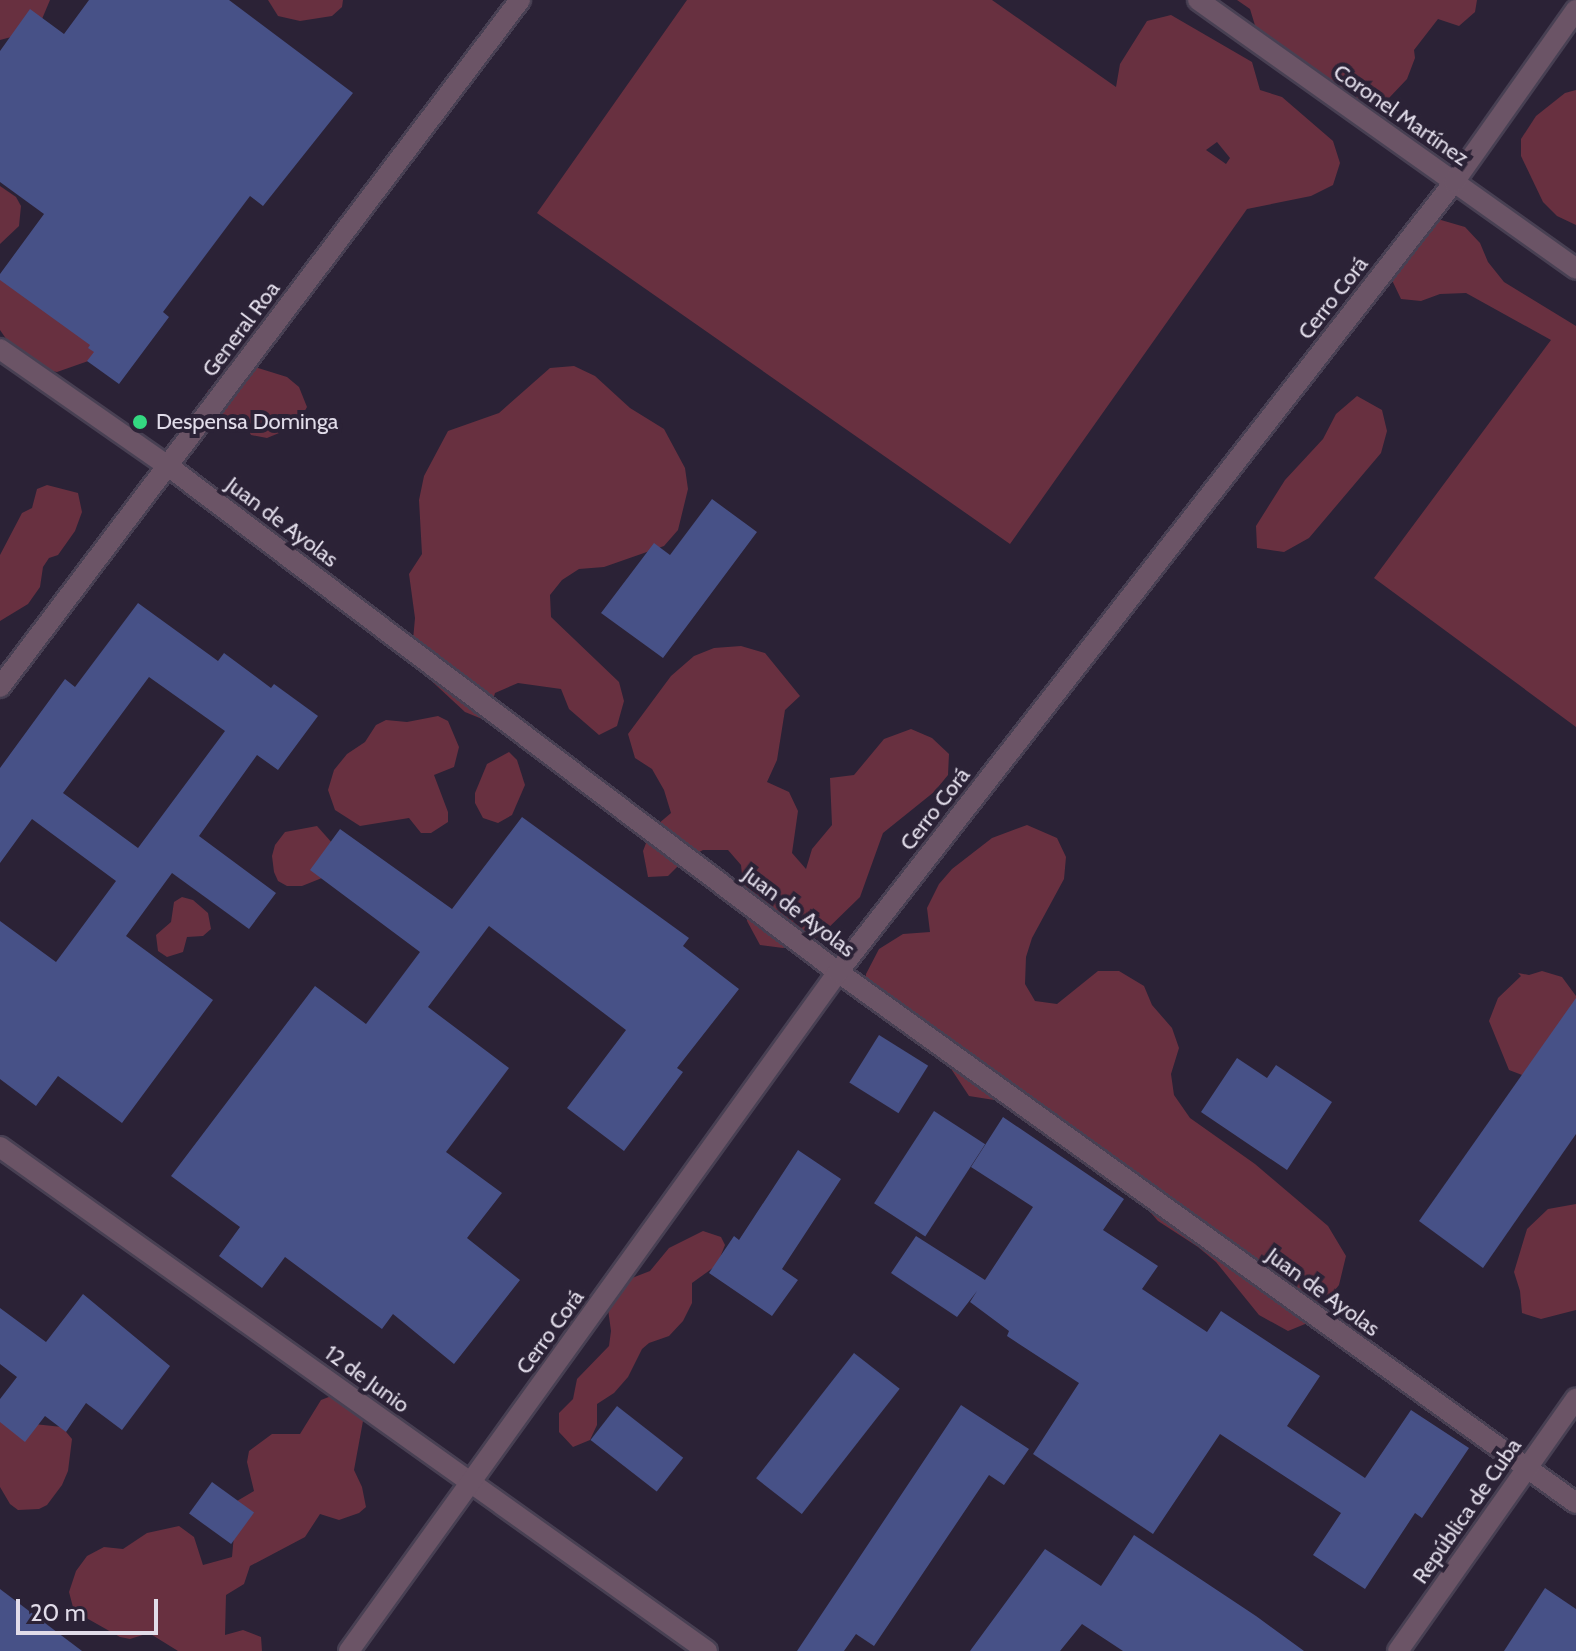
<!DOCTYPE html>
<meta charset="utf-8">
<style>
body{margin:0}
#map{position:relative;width:1576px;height:1651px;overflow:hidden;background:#2b2236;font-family:Cabin,sans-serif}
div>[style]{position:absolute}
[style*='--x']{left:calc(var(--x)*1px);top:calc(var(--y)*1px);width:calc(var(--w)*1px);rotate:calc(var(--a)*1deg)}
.green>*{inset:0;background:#683040}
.building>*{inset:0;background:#475187;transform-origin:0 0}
.roads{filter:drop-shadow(2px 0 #484053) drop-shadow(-2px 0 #484053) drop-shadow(0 2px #484053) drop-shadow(0 -2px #484053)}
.street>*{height:20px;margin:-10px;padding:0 10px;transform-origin:10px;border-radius:10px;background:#6b5466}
.dots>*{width:22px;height:22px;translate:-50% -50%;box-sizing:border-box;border:4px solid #2b2236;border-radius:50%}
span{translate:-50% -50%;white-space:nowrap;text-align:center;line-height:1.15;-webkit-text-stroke:8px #2b2236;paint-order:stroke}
.street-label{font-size:22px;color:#e1dce9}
.poi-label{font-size:22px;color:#e1dce9}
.left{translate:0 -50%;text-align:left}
.scale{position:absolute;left:16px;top:1599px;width:142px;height:36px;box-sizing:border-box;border:4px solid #e1dce9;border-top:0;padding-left:10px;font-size:24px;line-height:28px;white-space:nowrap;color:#e1dce9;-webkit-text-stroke:6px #2b2236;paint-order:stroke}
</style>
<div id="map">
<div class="green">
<div style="clip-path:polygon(0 0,50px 0,42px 19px,15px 36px,0 40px)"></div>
<div style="clip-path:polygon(268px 0,343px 0,342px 7px,332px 16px,300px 21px,278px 16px)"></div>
<div style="clip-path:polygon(evenodd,687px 0,992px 0,1116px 87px,1120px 64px,1147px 21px,1171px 15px,1252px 62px,1260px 90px,1282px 97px,1333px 141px,1340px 163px,1333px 185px,1311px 196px,1247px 209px,1010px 544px,537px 213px,687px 0,1217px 142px,1230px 158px,1226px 164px,1206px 150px,1217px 142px)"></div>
<div style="clip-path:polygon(1237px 0,1477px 0,1475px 12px,1459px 26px,1438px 19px,1414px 50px,1415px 58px,1407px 79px,1389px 98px,1351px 101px,1257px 32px,1250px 9px)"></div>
<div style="clip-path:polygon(1576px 90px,1576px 225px,1557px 216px,1543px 202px,1521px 156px,1521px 139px,1536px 116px,1565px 93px)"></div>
<div style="clip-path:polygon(0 186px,16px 197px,21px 206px,19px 226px,0 244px)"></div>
<div style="clip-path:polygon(1441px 220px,1465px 227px,1480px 243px,1488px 262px,1504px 282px,1576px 326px,1576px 727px,1374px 578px,1551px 340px,1466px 293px,1440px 294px,1421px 301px,1401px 299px,1389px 274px,1414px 224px)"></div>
<div style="clip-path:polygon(0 279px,97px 342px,94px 359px,57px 372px,47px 370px,13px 349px,0 330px)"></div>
<div style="clip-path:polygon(252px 366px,287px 377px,299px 387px,307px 407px,296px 426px,267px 438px,251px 435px,244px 422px,211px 421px,204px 402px,208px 390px)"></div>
<div style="clip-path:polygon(574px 366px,595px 376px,630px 408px,664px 429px,685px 468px,688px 489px,678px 530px,664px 546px,604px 567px,579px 569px,562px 580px,550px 595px,551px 617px,619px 682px,624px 701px,617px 726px,599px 735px,569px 709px,561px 689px,518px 683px,495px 693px,487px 721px,465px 712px,411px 662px,415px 618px,409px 574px,422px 554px,419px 500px,424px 476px,448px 431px,499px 413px,550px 368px)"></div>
<div style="clip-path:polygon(1357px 396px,1382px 410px,1387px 431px,1381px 453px,1309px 538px,1284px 552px,1257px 548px,1256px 526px,1285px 480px,1323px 439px,1336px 414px)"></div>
<div style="clip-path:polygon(47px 485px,78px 493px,82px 512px,75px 531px,58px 555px,49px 558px,43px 567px,40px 587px,28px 604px,0 621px,0 555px,22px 513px,32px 508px,37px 489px)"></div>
<div style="clip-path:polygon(741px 646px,765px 653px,800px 696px,785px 710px,777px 760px,767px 782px,789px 792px,798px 811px,792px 853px,806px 869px,812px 849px,832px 825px,830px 778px,854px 775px,884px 739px,911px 729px,932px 738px,949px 754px,948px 775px,934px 792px,883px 833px,860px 897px,820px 936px,783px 948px,760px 945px,747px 921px,741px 865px,728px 850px,703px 850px,684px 860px,668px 876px,648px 877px,643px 851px,651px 830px,671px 813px,664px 790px,652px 769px,635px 758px,628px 734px,671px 676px,694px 656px,714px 648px)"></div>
<div style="clip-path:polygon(438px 716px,448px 721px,459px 747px,454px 767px,434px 775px,448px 812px,448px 822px,431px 833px,421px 833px,409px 818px,360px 826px,335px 810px,328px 790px,334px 770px,347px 754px,365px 742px,376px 725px,386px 720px,407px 722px)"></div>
<div style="clip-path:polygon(509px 752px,517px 760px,525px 785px,512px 815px,498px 823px,483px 818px,475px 803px,475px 793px,487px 764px)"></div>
<div style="clip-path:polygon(1027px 825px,1057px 838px,1066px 857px,1064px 879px,1032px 938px,1026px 957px,1025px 984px,1035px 1001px,1057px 1004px,1098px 971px,1119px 971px,1144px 986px,1152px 1005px,1172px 1028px,1179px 1048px,1171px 1074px,1174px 1095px,1190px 1118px,1255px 1164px,1328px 1226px,1346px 1256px,1339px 1285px,1310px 1322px,1288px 1331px,1259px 1315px,1216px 1262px,1198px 1247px,1158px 1221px,1141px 1202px,1013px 1103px,969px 1096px,932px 1040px,880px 1017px,864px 997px,866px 974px,879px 949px,903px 934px,930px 932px,927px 908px,939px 884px,952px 869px,992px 838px)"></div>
<div style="clip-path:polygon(317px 826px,333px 844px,322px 878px,302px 886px,287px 886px,278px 881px,274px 872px,272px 856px,275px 845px,285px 832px)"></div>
<div style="clip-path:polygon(182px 897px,193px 900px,208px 913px,211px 929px,203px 936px,187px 937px,183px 952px,167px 957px,158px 951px,156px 935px,171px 922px,174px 902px)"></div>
<div style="clip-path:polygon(1542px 971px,1562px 977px,1576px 996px,1576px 1046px,1530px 1078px,1509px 1070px,1489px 1021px,1498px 998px,1521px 976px,1518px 973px,1529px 975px)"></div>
<div style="clip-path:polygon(1576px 1204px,1576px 1310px,1541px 1319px,1522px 1313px,1520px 1291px,1514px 1272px,1527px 1229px,1548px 1209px)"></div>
<div style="clip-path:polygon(703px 1231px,721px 1237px,725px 1245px,717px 1265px,692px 1283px,692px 1303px,683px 1321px,669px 1336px,649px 1343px,642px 1349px,628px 1377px,614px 1393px,597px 1404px,597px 1425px,590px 1440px,573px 1447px,559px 1432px,559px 1413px,573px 1399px,577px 1379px,609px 1346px,611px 1331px,608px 1309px,618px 1291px,632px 1278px,650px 1271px,669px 1248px)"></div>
<div style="clip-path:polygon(339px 1393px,361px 1412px,363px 1421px,354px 1470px,362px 1487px,366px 1507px,359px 1513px,339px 1520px,320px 1514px,305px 1537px,250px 1566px,244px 1584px,226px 1595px,225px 1635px,243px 1630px,261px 1637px,262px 1651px,178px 1651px,149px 1633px,130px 1639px,120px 1637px,74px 1611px,69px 1592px,76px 1571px,87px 1556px,104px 1547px,123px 1549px,147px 1533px,179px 1526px,194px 1537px,203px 1565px,232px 1557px,237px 1501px,254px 1491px,247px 1462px,249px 1451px,272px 1434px,300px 1434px,321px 1400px)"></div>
<div style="clip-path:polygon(0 1407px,34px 1424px,62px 1427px,72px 1439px,68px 1471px,62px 1485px,47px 1505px,39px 1509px,18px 1510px,10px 1504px,0 1487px)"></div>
</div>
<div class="building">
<div style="clip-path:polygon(89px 0,229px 0,353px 93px,263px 206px,250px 196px,163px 312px,169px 317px,119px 384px,87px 361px,94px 352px,88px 348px,90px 345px,0 280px,0 274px,44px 214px,0 182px,0 51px,30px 9px,64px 34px)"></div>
<div style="clip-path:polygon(712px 499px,757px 532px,663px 658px,601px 613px,654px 543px,670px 555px)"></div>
<div style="clip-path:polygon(evenodd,138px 603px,218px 661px,224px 653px,271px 688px,274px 684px,318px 716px,278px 770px,257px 755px,199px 836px,276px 893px,249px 929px,172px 873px,126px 936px,213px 1000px,122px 1123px,58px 1076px,36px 1106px,0 1079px,0 921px,56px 962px,116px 881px,32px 819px,0 863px,0 768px,65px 679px,75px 687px,138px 603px,149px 677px,225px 731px,138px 848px,63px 793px,149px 677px)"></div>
<div style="clip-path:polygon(522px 817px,689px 938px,683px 946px,739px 989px,677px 1068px,683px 1072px,624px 1151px,567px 1108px,626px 1030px,489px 926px,428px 1007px,509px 1068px,446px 1152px,502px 1193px,467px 1238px,520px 1280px,454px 1364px,393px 1314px,382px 1329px,285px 1257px,262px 1288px,219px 1256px,240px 1227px,171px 1176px,315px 986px,366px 1024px,420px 952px,310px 870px,340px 829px,452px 909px)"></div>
<div style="clip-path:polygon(1576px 998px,1576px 1134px,1483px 1268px,1419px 1221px)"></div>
<div style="left:879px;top:1035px;width:58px;height:56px;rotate:32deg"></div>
<div style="clip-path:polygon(1237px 1058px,1267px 1078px,1276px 1065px,1332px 1102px,1287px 1170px,1201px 1112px)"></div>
<div style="left:934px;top:1111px;width:61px;height:110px;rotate:33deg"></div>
<div style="clip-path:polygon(1003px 1117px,1124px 1199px,1103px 1230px,1158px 1266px,1142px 1289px,1207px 1332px,1221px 1311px,1320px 1376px,1287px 1426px,1365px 1478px,1411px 1410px,1469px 1448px,1422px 1518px,1415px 1513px,1365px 1589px,1313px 1555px,1341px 1513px,1220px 1434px,1153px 1534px,1033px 1454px,1079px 1383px,1007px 1336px,1009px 1331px,970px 1302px,977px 1291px,957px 1317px,891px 1273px,916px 1236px,985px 1280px,1033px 1207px,971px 1167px)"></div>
<div style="clip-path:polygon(798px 1150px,841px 1179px,782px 1269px,798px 1280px,772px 1316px,709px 1273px,734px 1236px,739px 1240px)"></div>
<div style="clip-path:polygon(83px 1294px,170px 1366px,122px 1430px,86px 1403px,66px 1432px,45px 1416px,25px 1442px,0 1422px,0 1399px,17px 1377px,0 1364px,0 1308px,46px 1342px)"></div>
<div style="left:854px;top:1353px;width:58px;height:159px;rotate:38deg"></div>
<div style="clip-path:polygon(961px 1405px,1029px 1449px,1004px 1485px,989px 1475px,874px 1646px,856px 1634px,844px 1651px,797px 1651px)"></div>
<div style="left:617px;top:1406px;width:84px;height:43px;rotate:38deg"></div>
<div style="left:212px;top:1482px;width:52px;height:39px;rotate:36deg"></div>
<div style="clip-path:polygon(1134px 1535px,1256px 1616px,1304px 1651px,1123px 1651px,1082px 1624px,1060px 1651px,970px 1651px,1045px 1549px,1101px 1586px)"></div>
<div style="clip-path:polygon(1545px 1588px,1576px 1609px,1576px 1651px,1504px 1651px)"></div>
<div style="clip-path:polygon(0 1589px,82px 1651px,0 1651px)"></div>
</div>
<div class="roads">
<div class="street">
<div style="--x:1198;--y:0;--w:464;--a:35.4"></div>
<div style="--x:0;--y:349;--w:205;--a:34.9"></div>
<div style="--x:168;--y:466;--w:840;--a:37.06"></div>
<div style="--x:838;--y:972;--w:909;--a:35.74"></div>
<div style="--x:0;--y:687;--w:862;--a:-52.88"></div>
<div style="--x:0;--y:1147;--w:868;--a:35.48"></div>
<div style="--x:349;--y:1651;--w:837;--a:-54.24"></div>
<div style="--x:838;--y:972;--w:1002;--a:-52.05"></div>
<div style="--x:1454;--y:182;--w:211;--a:-54.7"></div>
<div style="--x:1398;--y:1651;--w:309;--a:-54.8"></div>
</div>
</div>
<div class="dots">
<div style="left:140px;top:422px;background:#34d881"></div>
</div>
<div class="street-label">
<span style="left:1401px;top:115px;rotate:35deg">Coronel Martínez</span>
<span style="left:1333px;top:298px;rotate:-52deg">Cerro Corá</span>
<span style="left:241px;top:329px;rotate:-53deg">General Roa</span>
<span style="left:282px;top:522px;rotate:37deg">Juan de Ayolas</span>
<span style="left:935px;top:809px;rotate:-52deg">Cerro Corá</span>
<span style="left:799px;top:912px;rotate:37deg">Juan de Ayolas</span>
<span style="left:1323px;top:1292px;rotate:36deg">Juan de Ayolas</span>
<span style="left:550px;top:1332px;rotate:-54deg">Cerro Corá</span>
<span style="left:367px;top:1379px;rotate:36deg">12 de Junio</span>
<span style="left:1467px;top:1511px;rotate:-55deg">República de Cuba</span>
</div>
<div class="poi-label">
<span class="left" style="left:156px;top:422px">Despensa Dominga</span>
</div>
<div class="scale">20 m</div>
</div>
